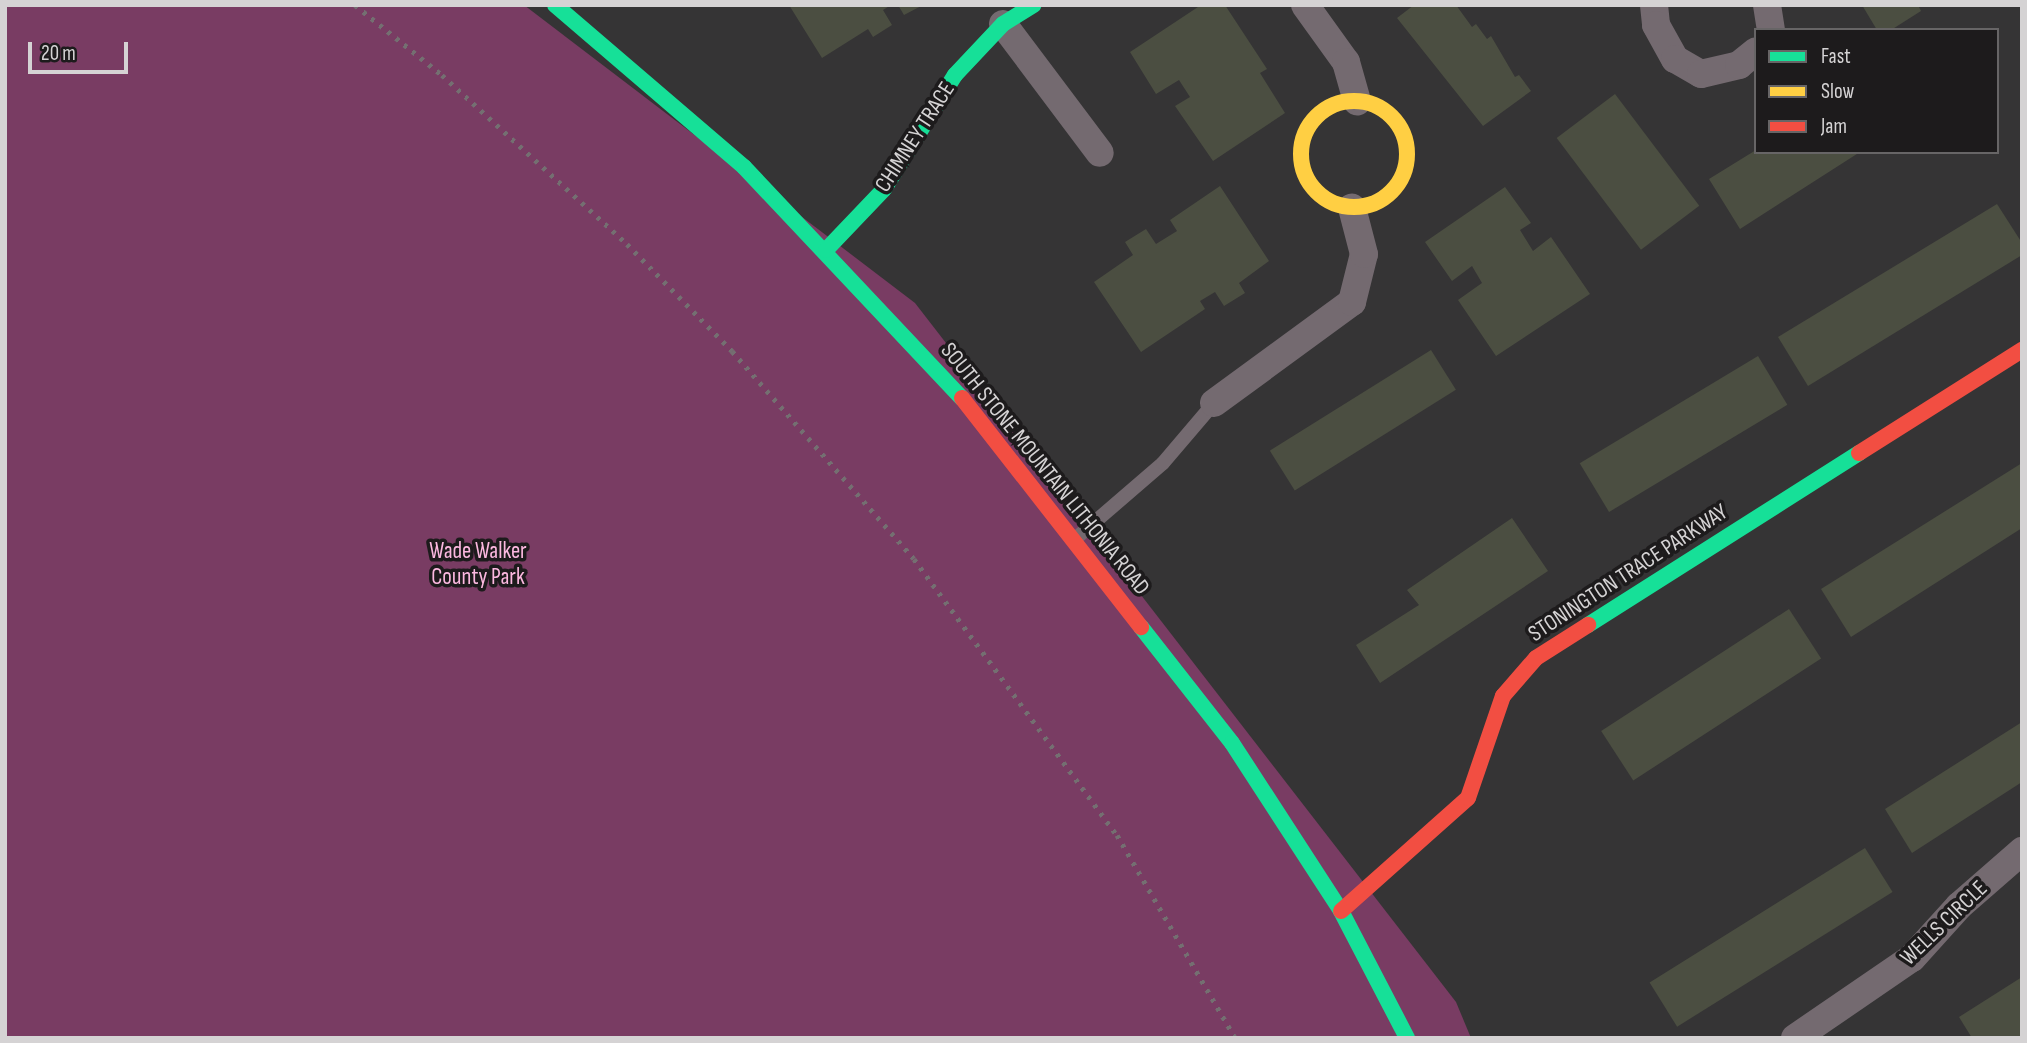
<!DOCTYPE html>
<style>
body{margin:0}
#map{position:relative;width:2027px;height:1043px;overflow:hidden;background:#353435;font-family:"Sofia Sans Condensed",sans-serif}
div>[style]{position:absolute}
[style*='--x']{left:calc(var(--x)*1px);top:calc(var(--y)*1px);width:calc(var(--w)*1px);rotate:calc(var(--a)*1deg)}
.green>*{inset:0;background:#793c63}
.building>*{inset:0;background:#4b4e41;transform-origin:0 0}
.lane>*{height:14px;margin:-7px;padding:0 7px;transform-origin:7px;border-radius:7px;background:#746a70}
.street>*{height:28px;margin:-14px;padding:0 14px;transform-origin:14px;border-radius:14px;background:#746a70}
.fast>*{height:16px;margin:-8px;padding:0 8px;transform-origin:8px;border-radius:8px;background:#16e098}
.slow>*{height:16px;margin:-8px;padding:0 8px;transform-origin:8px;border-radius:8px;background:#ffcf43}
.slow>.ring{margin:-8px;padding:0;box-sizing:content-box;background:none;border:16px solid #ffcf43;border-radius:50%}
.jam>*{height:16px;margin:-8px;padding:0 8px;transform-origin:8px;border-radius:8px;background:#f24e42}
.rail>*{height:5px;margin-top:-2.5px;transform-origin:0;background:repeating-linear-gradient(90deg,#746f71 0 3.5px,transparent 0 10.5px)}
span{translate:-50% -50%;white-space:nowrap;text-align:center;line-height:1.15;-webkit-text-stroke:7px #1d1b1c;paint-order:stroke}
.street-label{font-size:23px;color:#d5d3d4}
.park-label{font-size:23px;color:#fcb8e0}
.frame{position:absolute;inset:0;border:7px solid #d5d3d4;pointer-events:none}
.legend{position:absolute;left:1754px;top:28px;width:245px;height:126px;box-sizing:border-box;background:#1d1b1c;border:2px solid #676566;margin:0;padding:9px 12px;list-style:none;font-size:21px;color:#d5d3d4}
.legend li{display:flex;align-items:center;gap:14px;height:35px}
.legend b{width:35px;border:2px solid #676566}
.scale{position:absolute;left:28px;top:42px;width:100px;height:32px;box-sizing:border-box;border:4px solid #d5d3d4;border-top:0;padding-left:9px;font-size:21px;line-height:24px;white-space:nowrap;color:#d5d3d4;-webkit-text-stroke:5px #1d1b1c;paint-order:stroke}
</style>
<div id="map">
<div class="green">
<div style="clip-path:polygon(5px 5px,524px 5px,915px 303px,1456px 1002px,1471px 1038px,5px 1038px)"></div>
</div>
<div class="building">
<div style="clip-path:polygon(789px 5px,891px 5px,883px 10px,892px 25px,873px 37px,868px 29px,822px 58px)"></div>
<div style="clip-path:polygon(898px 5px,923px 5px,904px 15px)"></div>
<div style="clip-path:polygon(1201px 5px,1225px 5px,1267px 69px,1260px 73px,1285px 113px,1213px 161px,1175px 106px,1190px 97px,1179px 80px,1156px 94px,1130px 52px)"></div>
<div style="clip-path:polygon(1414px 5px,1456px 5px,1472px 27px,1476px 24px,1487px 39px,1491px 36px,1515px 77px,1519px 75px,1531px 91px,1483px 126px,1397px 18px)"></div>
<div style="clip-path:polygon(1862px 5px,1918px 5px,1921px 11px,1891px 30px,1877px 30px)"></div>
<div style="left:1615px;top:94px;width:140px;height:73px;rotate:53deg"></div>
<div style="clip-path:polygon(1756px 150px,1756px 152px,1860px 152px,1740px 229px,1709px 179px)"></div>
<div style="clip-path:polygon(1220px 186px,1269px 261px,1239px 283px,1245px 293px,1224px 306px,1215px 292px,1200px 301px,1205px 309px,1141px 352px,1094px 282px,1133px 255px,1125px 242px,1146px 229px,1156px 244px,1177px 231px,1170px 220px)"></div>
<div style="clip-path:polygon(1505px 187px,1531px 223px,1520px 230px,1533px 251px,1551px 237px,1590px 294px,1496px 356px,1458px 300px,1482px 283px,1472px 266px,1452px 281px,1425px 242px)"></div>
<div style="clip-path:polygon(1997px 204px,2022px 243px,2022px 255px,1808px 386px,1778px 337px)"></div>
<div style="left:1431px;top:350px;width:47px;height:190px;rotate:58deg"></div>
<div style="left:1758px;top:356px;width:57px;height:208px;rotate:59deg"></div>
<div style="clip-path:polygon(2022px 463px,2022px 528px,1851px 637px,1821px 589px)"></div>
<div style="clip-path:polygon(1512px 518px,1548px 571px,1380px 683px,1356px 645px,1419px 605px,1407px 590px)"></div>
<div style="left:1789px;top:609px;width:59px;height:224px;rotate:57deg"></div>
<div style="clip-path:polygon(2022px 722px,2022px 782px,1912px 853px,1885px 809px)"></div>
<div style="left:1865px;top:848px;width:52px;height:254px;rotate:58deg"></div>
<div style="clip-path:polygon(2022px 977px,2022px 1038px,1972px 1038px,1959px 1017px)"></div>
</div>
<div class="lane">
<div style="--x:1075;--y:539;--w:116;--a:-40.8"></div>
<div style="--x:1163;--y:463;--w:79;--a:-49.6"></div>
</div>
<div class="street">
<div style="--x:1305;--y:5;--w:70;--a:54.3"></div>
<div style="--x:1346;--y:62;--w:41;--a:74.2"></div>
<div style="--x:1654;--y:5;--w:20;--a:84"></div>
<div style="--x:1656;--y:25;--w:39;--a:61"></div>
<div style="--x:1675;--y:59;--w:30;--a:30"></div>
<div style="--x:1701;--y:74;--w:39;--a:-13"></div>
<div style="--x:1739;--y:65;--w:22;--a:-39"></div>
<div style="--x:1767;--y:5;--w:25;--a:81"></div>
<div style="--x:1003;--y:24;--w:161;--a:53.1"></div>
<div style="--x:1214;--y:403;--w:171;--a:-36.2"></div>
<div style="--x:1352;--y:302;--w:49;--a:-76"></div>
<div style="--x:1364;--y:254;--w:48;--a:-104.6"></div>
<div style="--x:1795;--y:1038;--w:142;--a:-34.4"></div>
<div style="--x:1912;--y:958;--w:70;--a:-47.9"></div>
<div style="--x:1959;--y:906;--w:84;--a:-41.1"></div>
</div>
<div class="fast">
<div style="--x:555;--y:5;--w:249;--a:40.6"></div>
<div style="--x:744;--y:167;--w:318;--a:46.7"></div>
<div style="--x:826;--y:250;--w:84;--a:-46.4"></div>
<div style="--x:884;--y:189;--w:134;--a:-58.1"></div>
<div style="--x:955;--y:75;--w:70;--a:-46.7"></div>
<div style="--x:1003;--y:24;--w:36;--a:-32"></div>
<div style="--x:1588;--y:625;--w:321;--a:-32.4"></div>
<div style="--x:1141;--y:627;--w:147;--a:51.9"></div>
<div style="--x:1232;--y:743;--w:200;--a:57"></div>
<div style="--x:1341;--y:911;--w:143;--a:62.5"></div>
</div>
<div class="slow">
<div class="ring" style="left:1301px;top:101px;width:90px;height:90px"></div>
</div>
<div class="jam">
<div style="--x:962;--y:398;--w:291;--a:52"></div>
<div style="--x:1859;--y:453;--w:193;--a:-32.3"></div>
<div style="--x:1341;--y:911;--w:170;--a:-41.7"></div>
<div style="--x:1468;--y:798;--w:108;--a:-71.1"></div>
<div style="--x:1503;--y:696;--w:50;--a:-49"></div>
<div style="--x:1536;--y:658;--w:62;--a:-32.4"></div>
</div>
<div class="rail">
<div style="--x:355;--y:5;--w:112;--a:38.8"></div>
<div style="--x:442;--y:75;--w:251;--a:42.4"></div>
<div style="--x:627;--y:244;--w:150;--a:45.5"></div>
<div style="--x:732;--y:351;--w:276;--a:48.8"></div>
<div style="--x:914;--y:559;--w:343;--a:53.7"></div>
<div style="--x:1117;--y:835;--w:235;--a:59.8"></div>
</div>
<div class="street-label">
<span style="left:915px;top:137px;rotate:-57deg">CHIMNEY TRACE</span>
<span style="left:1045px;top:469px;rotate:51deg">SOUTH STONE MOUNTAIN LITHONIA ROAD</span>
<span style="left:1628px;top:573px;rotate:-33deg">STONINGTON TRACE PARKWAY</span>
<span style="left:1944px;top:923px;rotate:-44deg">WELLS CIRCLE</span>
</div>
<div class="park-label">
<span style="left:478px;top:564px">Wade Walker<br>County Park</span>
</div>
<div class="frame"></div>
<ul class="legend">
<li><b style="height:9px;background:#16e098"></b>Fast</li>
<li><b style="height:9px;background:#ffcf43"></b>Slow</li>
<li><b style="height:9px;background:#f24e42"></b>Jam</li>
</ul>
<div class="scale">20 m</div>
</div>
